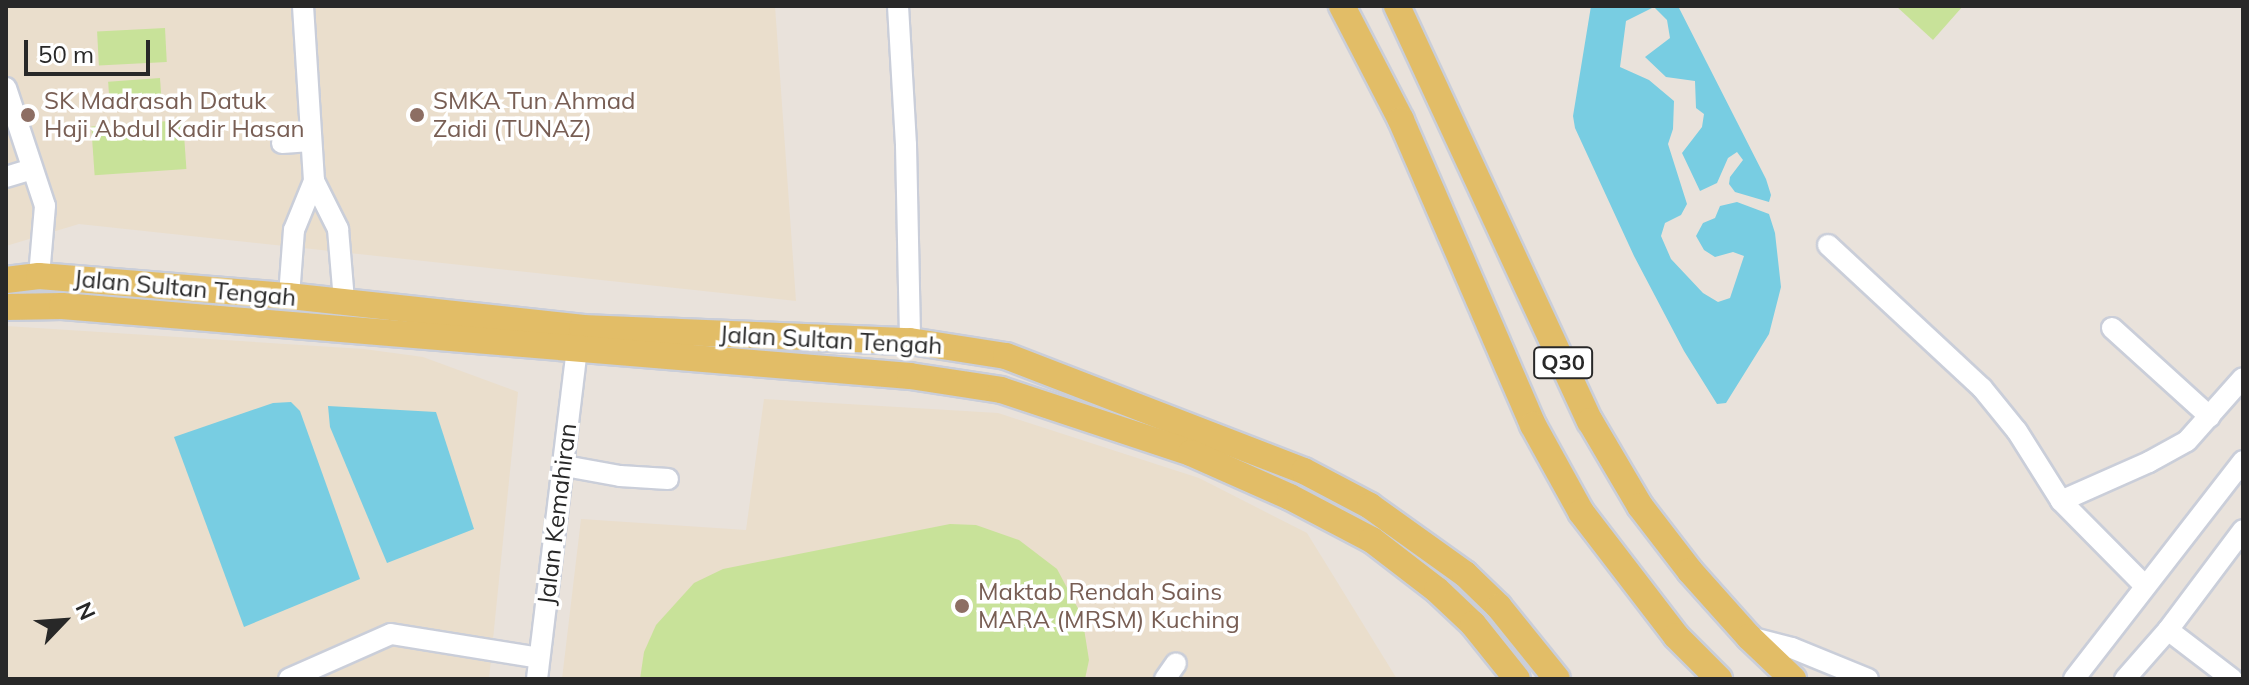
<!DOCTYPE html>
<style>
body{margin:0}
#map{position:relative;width:2249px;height:685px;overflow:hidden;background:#e9e2db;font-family:Mulish,sans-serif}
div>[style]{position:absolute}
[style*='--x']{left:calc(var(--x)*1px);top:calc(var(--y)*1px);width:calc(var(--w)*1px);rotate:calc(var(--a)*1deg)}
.education>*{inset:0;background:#eadecc}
.pitch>*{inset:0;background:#c8e299;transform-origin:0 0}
.water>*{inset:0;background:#78cde2}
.roads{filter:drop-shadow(2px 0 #caced9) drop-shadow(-2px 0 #caced9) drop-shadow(0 2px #caced9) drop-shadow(0 -2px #caced9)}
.minor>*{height:20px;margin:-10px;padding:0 10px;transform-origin:10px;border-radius:10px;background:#fff}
.major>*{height:26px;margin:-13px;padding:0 13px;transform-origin:13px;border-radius:13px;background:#e2bd67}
.dots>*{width:22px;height:22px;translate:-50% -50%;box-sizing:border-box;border:4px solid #fff;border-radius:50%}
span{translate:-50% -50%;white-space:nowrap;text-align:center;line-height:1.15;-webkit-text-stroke:7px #fff;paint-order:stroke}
.shield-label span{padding:2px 6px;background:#fff;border:2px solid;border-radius:6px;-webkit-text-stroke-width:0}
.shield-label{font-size:22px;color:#282828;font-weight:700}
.education-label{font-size:24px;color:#785e54}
.left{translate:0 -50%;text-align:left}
.street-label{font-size:24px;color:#282828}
.frame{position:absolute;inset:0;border:8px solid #282828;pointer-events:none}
.north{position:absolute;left:24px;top:581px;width:80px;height:80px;-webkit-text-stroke:6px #fff;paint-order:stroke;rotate:65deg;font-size:22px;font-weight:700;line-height:32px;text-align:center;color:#282828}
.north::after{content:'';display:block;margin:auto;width:28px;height:36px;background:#282828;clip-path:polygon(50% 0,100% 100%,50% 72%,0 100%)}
.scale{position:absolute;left:24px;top:40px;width:126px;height:36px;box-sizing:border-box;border:4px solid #282828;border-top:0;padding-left:10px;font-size:24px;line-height:28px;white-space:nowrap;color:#282828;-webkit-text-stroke:6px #fff;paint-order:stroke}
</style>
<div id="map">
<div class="education">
<div style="clip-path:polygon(6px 6px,775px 6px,796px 301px,79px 224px,6px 246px)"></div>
<div style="clip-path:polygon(6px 326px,364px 349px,423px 357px,518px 392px,489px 679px,6px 679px)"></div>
<div style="clip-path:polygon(764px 399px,998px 413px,1199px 478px,1307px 533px,1397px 679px,562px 679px,581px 519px,746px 530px)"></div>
</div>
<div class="pitch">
<div style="clip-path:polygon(1896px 6px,1963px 6px,1933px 40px)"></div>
<div style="left:165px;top:28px;width:34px;height:68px;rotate:87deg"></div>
<div style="left:160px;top:78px;width:28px;height:52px;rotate:86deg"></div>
<div style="left:183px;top:120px;width:49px;height:92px;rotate:86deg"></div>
<div style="clip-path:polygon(950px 524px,976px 525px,1019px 540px,1057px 569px,1082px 616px,1089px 660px,1085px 679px,640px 679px,644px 652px,656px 625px,694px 583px,723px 569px)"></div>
</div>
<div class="water">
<div style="clip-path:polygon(1591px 6px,1678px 6px,1766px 179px,1771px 195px,1769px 202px,1735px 192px,1729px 184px,1730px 177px,1743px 160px,1737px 152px,1728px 158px,1717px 183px,1700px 191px,1682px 153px,1702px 127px,1704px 114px,1696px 108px,1695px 81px,1666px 77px,1645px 57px,1670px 38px,1667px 20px,1654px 7px,1626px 21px,1620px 67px,1649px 80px,1674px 101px,1673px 129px,1668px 144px,1687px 204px,1681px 215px,1665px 223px,1661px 236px,1671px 259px,1703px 293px,1718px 302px,1730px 298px,1744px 256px,1733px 252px,1715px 257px,1704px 250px,1696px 236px,1703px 223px,1715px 218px,1720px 206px,1737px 202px,1769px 214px,1775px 233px,1781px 287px,1769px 334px,1726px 403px,1717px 404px,1684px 351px,1634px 256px,1575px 128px,1573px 116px)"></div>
<div style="clip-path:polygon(291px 402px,300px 411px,360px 579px,244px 627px,174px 437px,273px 403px)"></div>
<div style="clip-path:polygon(328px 406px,436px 412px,474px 529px,387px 563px,330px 427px)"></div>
</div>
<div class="roads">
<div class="minor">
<div style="--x:303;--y:6;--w:175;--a:86.4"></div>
<div style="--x:314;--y:181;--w:54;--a:63.4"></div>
<div style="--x:338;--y:229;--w:72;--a:85.2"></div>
<div style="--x:898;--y:6;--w:139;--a:86.7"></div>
<div style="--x:906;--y:145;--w:196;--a:88.8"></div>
<div style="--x:6;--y:88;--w:124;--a:71.7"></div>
<div style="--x:45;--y:206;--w:70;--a:94.9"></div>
<div style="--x:282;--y:143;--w:29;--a:-4"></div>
<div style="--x:6;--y:177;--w:27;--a:-17"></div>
<div style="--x:1828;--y:245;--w:210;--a:42.9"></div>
<div style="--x:1982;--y:388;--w:55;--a:50.9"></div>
<div style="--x:2017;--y:431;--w:83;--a:57.8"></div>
<div style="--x:2061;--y:501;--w:118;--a:45.3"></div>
<div style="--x:289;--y:296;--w:66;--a:-85.7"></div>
<div style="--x:294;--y:230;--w:53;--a:-67.8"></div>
<div style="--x:2112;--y:328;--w:132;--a:42.2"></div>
<div style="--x:565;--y:466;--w:56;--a:10.3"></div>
<div style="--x:620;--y:476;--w:48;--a:3.6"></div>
<div style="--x:2061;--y:501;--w:96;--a:-23.9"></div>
<div style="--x:2149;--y:462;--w:43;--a:-28.9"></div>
<div style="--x:2187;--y:441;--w:84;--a:-48.4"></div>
<div style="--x:2168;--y:630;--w:81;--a:37.4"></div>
<div style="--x:1749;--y:637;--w:44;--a:14.3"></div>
<div style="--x:1792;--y:648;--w:82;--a:22.2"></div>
<div style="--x:289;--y:679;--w:111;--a:-23.8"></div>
<div style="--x:391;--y:634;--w:150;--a:9.2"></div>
<div style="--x:537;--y:679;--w:332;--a:-83.1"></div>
<div style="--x:1165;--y:679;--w:19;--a:-55"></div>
<div style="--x:2074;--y:679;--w:276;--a:-52.2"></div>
<div style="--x:2125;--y:679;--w:65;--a:-48.7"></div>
<div style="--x:2168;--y:630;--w:125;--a:-53.1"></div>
</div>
<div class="major">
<div style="--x:1342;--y:6;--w:128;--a:62.6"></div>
<div style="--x:1401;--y:120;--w:332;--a:66.6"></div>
<div style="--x:1533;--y:425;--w:99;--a:61.1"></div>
<div style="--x:1581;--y:512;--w:156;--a:52.5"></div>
<div style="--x:1676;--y:636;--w:61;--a:45"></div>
<div style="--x:1397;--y:6;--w:458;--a:65.1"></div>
<div style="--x:1590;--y:421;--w:99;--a:59.5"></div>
<div style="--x:1640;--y:506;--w:82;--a:52.4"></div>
<div style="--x:1690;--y:571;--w:89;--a:48.2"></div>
<div style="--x:1749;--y:637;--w:61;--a:43.7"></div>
<div style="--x:6;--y:280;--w:33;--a:-7"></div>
<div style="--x:39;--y:276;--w:251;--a:4.6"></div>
<div style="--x:289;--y:296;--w:295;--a:6.2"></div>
<div style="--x:582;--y:328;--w:328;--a:2.3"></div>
<div style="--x:910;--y:341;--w:97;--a:8.9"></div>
<div style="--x:1006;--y:356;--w:319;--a:21.1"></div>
<div style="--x:1304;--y:471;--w:75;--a:27.9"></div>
<div style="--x:1370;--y:506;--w:117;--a:35.6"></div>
<div style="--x:1465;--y:574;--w:47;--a:44.1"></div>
<div style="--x:1499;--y:607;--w:92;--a:51.1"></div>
<div style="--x:6;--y:307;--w:56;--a:-1"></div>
<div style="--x:62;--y:306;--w:851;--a:4.72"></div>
<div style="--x:910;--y:376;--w:92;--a:8.7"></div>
<div style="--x:1001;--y:390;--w:200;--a:18.3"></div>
<div style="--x:1191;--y:453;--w:108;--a:24"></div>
<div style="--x:1290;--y:497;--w:93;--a:27.7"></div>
<div style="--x:1372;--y:540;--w:82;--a:37.6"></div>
<div style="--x:1437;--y:590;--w:50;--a:43.4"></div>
<div style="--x:1473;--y:624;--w:70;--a:51.3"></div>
</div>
</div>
<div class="dots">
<div style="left:28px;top:115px;background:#8d6e63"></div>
<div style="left:417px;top:115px;background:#8d6e63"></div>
<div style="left:962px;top:606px;background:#8d6e63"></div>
</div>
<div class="shield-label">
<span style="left:1563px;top:363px">Q30</span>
</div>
<div class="education-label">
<span class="left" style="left:44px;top:115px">SK Madrasah Datuk<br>Haji Abdul Kadir Hasan</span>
<span class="left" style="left:433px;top:115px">SMKA Tun Ahmad<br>Zaidi (TUNAZ)</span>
<span class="left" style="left:978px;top:606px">Maktab Rendah Sains<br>MARA (MRSM) Kuching</span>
</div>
<div class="street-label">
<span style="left:185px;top:288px;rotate:5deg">Jalan Sultan Tengah</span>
<span style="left:831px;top:340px;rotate:3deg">Jalan Sultan Tengah</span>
<span style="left:557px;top:514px;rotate:-83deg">Jalan Kemahiran</span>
</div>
<div class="frame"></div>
<div class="north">N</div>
<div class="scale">50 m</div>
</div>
